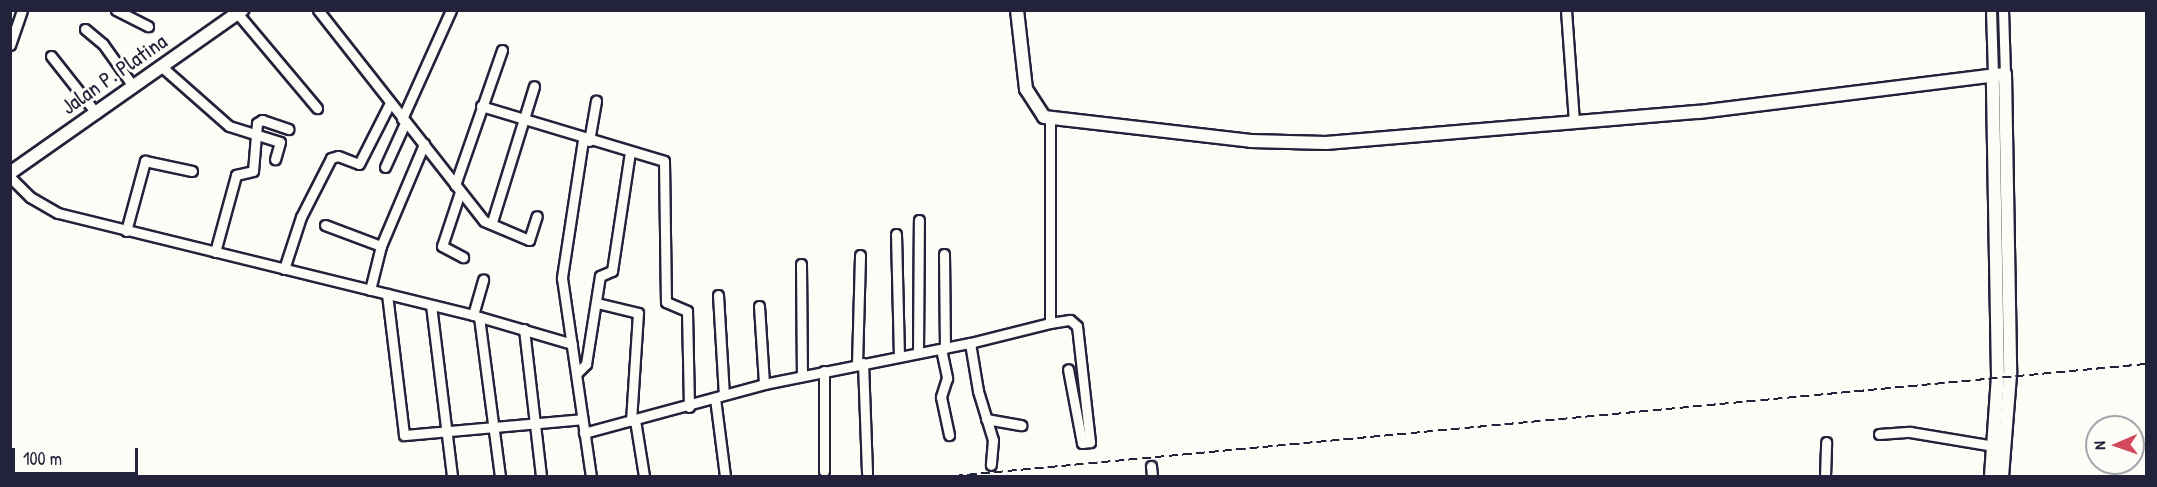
<!DOCTYPE html>
<style>
body{margin:0}
#map{position:relative;width:2157px;height:487px;overflow:hidden;background:#fdfcf7;font-family:"Patrick Hand",sans-serif}
div>[style]{position:absolute}
[style*='--x']{left:calc(var(--x)*1px);top:calc(var(--y)*1px);width:calc(var(--w)*1px);rotate:calc(var(--a)*1deg)}
.roads{filter:drop-shadow(2px 0 #22223b) drop-shadow(-2px 0 #22223b) drop-shadow(0 2px #22223b) drop-shadow(0 -2px #22223b)}
.minor>*{height:9px;margin:-4.5px;padding:0 4.5px;transform-origin:4.5px;border-radius:4.5px;background:#fdfcf7}
.tertiary>*{height:12px;margin:-6px;padding:0 6px;transform-origin:6px;border-radius:6px;background:#fdfcf7}
.rail>*{height:2px;margin-top:-1px;transform-origin:0;background:repeating-linear-gradient(90deg,#22223b 0 9px,transparent 0 13.5px)}
span{translate:-50% -50%;white-space:nowrap;text-align:center;line-height:1.15;-webkit-text-stroke:6px #fdfcf7;paint-order:stroke}
.street-label{font-size:22px;color:#22223b}
.frame{position:absolute;inset:0;border:12px solid #22223b;pointer-events:none}
.north{position:absolute;left:2085px;top:415px;width:60px;height:60px;box-sizing:border-box;background:#fdfcf7;border:2px solid #a5a5ac;border-radius:50%;rotate:268deg;font-size:16px;font-weight:700;line-height:24px;text-align:center;color:#22223b}
.north::after{content:'';display:block;margin:auto;width:21px;height:27px;background:#d1495b;clip-path:polygon(50% 0,100% 100%,50% 72%,0 100%)}
.scale{position:absolute;left:12px;top:448px;width:126px;height:27px;box-sizing:border-box;border:3px solid #22223b;border-top:0;padding-left:8px;font-size:18px;line-height:21px;white-space:nowrap;color:#22223b;-webkit-text-stroke:4px #fdfcf7;paint-order:stroke}
</style>
<div id="map">
<div class="roads">
<div class="minor">
<div style="--x:116;--y:10;--w:36;--a:27"></div>
<div style="--x:318;--y:10;--w:268;--a:51.8"></div>
<div style="--x:484;--y:221;--w:49;--a:22.9"></div>
<div style="--x:529;--y:240;--w:25;--a:-72"></div>
<div style="--x:1566;--y:10;--w:112;--a:85.9"></div>
<div style="--x:1991;--y:10;--w:65;--a:88.2"></div>
<div style="--x:2003;--y:10;--w:64;--a:88.2"></div>
<div style="--x:238;--y:14;--w:123;--a:50"></div>
<div style="--x:85;--y:29;--w:23;--a:40"></div>
<div style="--x:103;--y:44;--w:52;--a:54.5"></div>
<div style="--x:10;--y:45;--w:37;--a:-71"></div>
<div style="--x:51;--y:56;--w:73;--a:51.7"></div>
<div style="--x:162;--y:67;--w:89;--a:41.4"></div>
<div style="--x:229;--y:126;--w:53;--a:17.4"></div>
<div style="--x:280;--y:142;--w:18;--a:106"></div>
<div style="--x:481;--y:106;--w:191;--a:16.7"></div>
<div style="--x:664;--y:161;--w:141;--a:89.2"></div>
<div style="--x:666;--y:302;--w:23;--a:23"></div>
<div style="--x:687;--y:311;--w:96;--a:88.8"></div>
<div style="--x:402;--y:119;--w:120;--a:-65.8"></div>
<div style="--x:583;--y:140;--w:140;--a:98.7"></div>
<div style="--x:562;--y:278;--w:200;--a:81.7"></div>
<div style="--x:589;--y:141;--w:41;--a:-80.1"></div>
<div style="--x:385;--y:167;--w:48;--a:-65.6"></div>
<div style="--x:10;--y:177;--w:28;--a:45"></div>
<div style="--x:30;--y:197;--w:32;--a:30"></div>
<div style="--x:58;--y:213;--w:427;--a:13.8"></div>
<div style="--x:473;--y:315;--w:103;--a:16.3"></div>
<div style="--x:455;--y:185;--w:143;--a:-70.8"></div>
<div style="--x:460;--y:192;--w:57;--a:108.4"></div>
<div style="--x:442;--y:246;--w:24;--a:28"></div>
<div style="--x:492;--y:222;--w:142;--a:-72.8"></div>
<div style="--x:325;--y:225;--w:60;--a:20.6"></div>
<div style="--x:126;--y:231;--w:73;--a:-74.8"></div>
<div style="--x:145;--y:161;--w:48;--a:12"></div>
<div style="--x:896;--y:234;--w:122;--a:88.6"></div>
<div style="--x:215;--y:252;--w:80;--a:-74.7"></div>
<div style="--x:236;--y:175;--w:17;--a:-13"></div>
<div style="--x:253;--y:171;--w:48;--a:-85.2"></div>
<div style="--x:257;--y:123;--w:6;--a:-31"></div>
<div style="--x:262;--y:120;--w:28;--a:19"></div>
<div style="--x:944;--y:254;--w:94;--a:89.4"></div>
<div style="--x:801;--y:264;--w:112;--a:89.5"></div>
<div style="--x:284;--y:269;--w:55;--a:-71.9"></div>
<div style="--x:301;--y:217;--w:66;--a:-63"></div>
<div style="--x:331;--y:158;--w:7;--a:-16"></div>
<div style="--x:338;--y:156;--w:22;--a:21"></div>
<div style="--x:359;--y:164;--w:68;--a:-63.1"></div>
<div style="--x:370;--y:290;--w:45;--a:-76"></div>
<div style="--x:381;--y:246;--w:111;--a:-67.1"></div>
<div style="--x:387;--y:294;--w:142;--a:83.1"></div>
<div style="--x:404;--y:435;--w:179;--a:-5.1"></div>
<div style="--x:718;--y:295;--w:100;--a:86.6"></div>
<div style="--x:597;--y:303;--w:42;--a:13.7"></div>
<div style="--x:638;--y:313;--w:108;--a:93.7"></div>
<div style="--x:431;--y:305;--w:172;--a:83"></div>
<div style="--x:759;--y:306;--w:78;--a:86.3"></div>
<div style="--x:473;--y:315;--w:37;--a:-74"></div>
<div style="--x:479;--y:317;--w:160;--a:82.5"></div>
<div style="--x:1050;--y:323;--w:20;--a:-9"></div>
<div style="--x:1070;--y:320;--w:9;--a:41"></div>
<div style="--x:1077;--y:326;--w:117;--a:83.6"></div>
<div style="--x:1090;--y:442;--w:8;--a:173"></div>
<div style="--x:1082;--y:443;--w:75;--a:-100.7"></div>
<div style="--x:524;--y:329;--w:148;--a:83.4"></div>
<div style="--x:970;--y:343;--w:49;--a:80.5"></div>
<div style="--x:978;--y:391;--w:51;--a:73"></div>
<div style="--x:993;--y:440;--w:25;--a:95"></div>
<div style="--x:941;--y:349;--w:30;--a:78"></div>
<div style="--x:947;--y:378;--w:20;--a:108"></div>
<div style="--x:941;--y:397;--w:39;--a:78"></div>
<div style="--x:918;--y:353;--w:133;--a:-89.6"></div>
<div style="--x:863;--y:363;--w:110;--a:87.9"></div>
<div style="--x:857;--y:364;--w:109;--a:-88.4"></div>
<div style="--x:824;--y:371;--w:100;--a:90"></div>
<div style="--x:577;--y:373;--w:13;--a:-45"></div>
<div style="--x:586;--y:364;--w:89;--a:-81"></div>
<div style="--x:600;--y:276;--w:13;--a:-23"></div>
<div style="--x:612;--y:271;--w:120;--a:-81.4"></div>
<div style="--x:715;--y:398;--w:79;--a:82.7"></div>
<div style="--x:986;--y:419;--w:36;--a:10"></div>
<div style="--x:635;--y:420;--w:57;--a:80.9"></div>
<div style="--x:584;--y:433;--w:187;--a:-15.2"></div>
<div style="--x:764;--y:384;--w:210;--a:-11.3"></div>
<div style="--x:970;--y:343;--w:82;--a:-14"></div>
<div style="--x:1050;--y:323;--w:204;--a:-90"></div>
<div style="--x:1879;--y:434;--w:31;--a:-4"></div>
<div style="--x:1910;--y:432;--w:85;--a:9.5"></div>
<div style="--x:1151;--y:466;--w:10;--a:84"></div>
<div style="--x:1825;--y:476;--w:34;--a:-88"></div>
</div>
<div class="tertiary">
<div style="--x:1017;--y:10;--w:80;--a:83.5"></div>
<div style="--x:1026;--y:89;--w:33;--a:57"></div>
<div style="--x:1044;--y:117;--w:208;--a:6.6"></div>
<div style="--x:1251;--y:141;--w:75;--a:1.5"></div>
<div style="--x:1326;--y:143;--w:374;--a:-4.8"></div>
<div style="--x:1699;--y:112;--w:308;--a:-7.1"></div>
<div style="--x:2005;--y:74;--w:301;--a:89"></div>
<div style="--x:2010;--y:375;--w:101;--a:94.5"></div>
<div style="--x:10;--y:173;--w:284;--a:-35.1"></div>
<div style="--x:1991;--y:476;--w:100;--a:-86"></div>
<div style="--x:1998;--y:376;--w:301;--a:-91"></div>
</div>
</div>
<div class="rail">
<div style="--x:954;--y:476;--w:1197;--a:-5.37"></div>
</div>
<div class="street-label">
<span style="left:114px;top:74px;rotate:-35deg">Jalan P. Platina</span>
</div>
<div class="frame"></div>
<div class="north">N</div>
<div class="scale">100 m</div>
</div>
